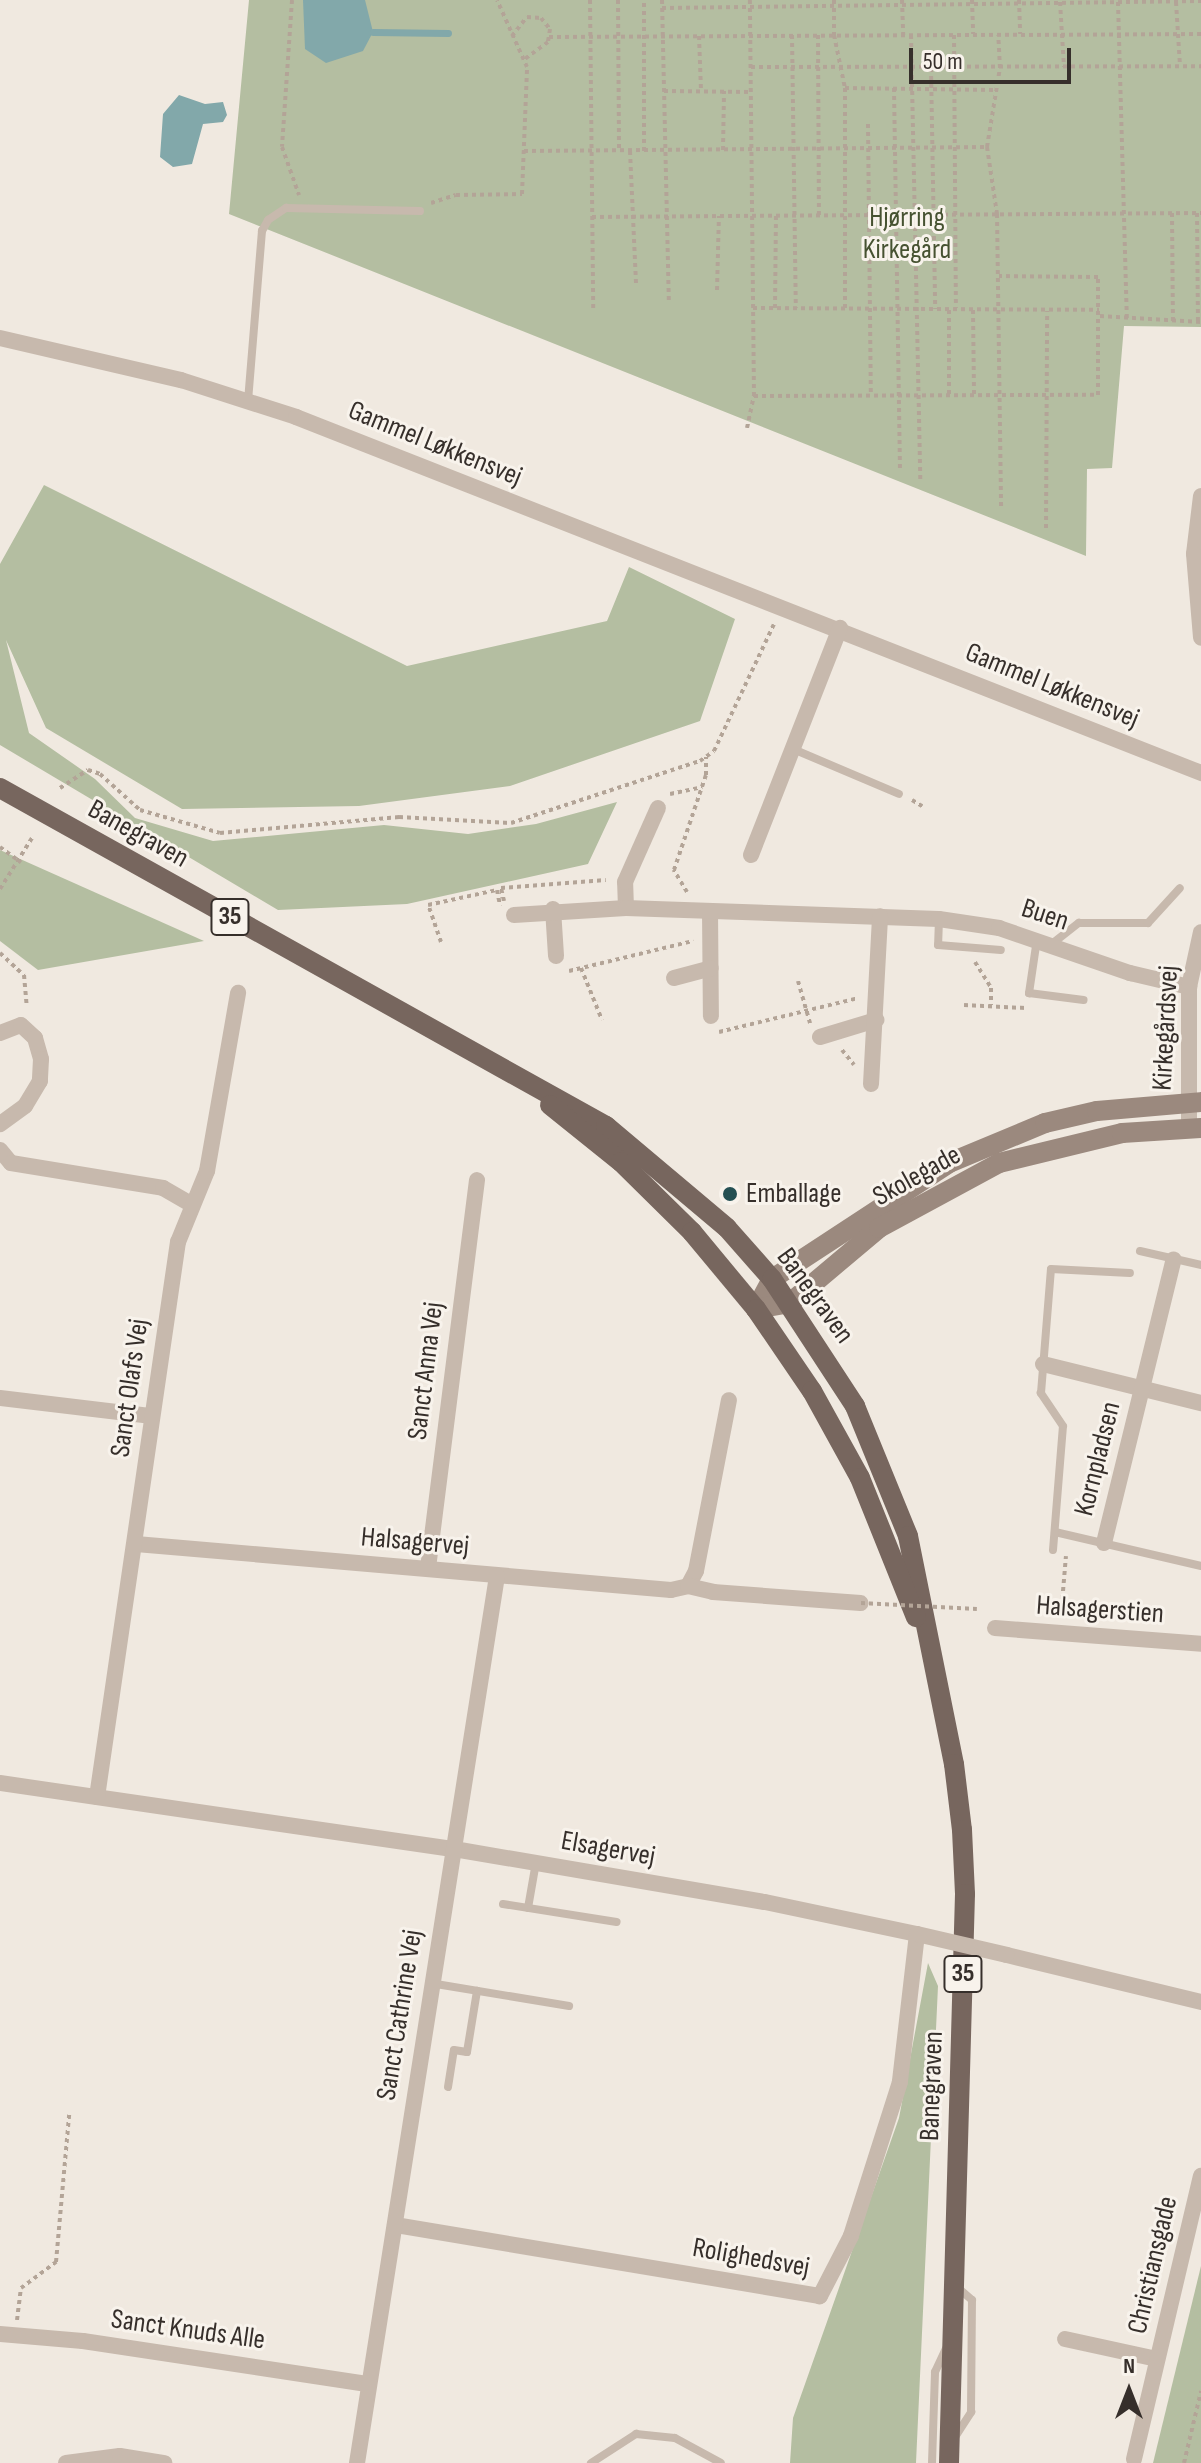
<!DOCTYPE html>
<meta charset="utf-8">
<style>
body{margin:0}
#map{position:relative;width:1201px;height:2463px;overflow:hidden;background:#f0e9e0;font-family:"Sofia Sans Condensed",sans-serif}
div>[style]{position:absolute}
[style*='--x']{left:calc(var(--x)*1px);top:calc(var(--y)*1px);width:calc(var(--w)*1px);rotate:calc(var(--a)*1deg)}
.green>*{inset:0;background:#b4bea1}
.water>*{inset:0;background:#82a8aa}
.stream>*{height:7px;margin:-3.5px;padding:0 3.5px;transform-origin:3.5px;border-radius:3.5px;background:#82a8aa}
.path>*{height:4px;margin-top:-2px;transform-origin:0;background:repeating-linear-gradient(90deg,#b3a497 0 4px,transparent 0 8px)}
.lane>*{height:8px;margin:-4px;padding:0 4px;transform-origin:4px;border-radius:4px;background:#c7b9ad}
.street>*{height:16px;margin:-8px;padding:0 8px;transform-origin:8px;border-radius:8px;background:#c7b9ad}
.secondary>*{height:20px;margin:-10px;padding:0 10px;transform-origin:10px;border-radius:10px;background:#9b897e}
.primary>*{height:20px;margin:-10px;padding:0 10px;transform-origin:10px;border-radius:10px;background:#77665e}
.path-bridge>*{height:4px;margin-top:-2px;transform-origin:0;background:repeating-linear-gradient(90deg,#b3a497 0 4px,transparent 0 8px)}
.street-bridge>*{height:16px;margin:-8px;padding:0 8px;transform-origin:8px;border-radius:8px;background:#c7b9ad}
.dots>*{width:22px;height:22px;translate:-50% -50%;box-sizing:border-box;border:4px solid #f8f3ec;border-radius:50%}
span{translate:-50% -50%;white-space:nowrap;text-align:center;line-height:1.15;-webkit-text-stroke:6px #f8f3ec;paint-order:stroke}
.shield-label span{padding:2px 6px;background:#f8f3ec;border:2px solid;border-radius:6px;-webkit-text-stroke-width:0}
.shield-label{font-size:26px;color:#362f2b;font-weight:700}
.park-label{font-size:28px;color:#465231}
.street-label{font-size:28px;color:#362f2b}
.poi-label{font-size:28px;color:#362f2b}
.left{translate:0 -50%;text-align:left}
.north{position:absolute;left:1089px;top:2351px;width:80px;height:80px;-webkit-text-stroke:6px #f8f3ec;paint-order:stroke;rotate:0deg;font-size:22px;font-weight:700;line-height:32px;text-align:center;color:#362f2b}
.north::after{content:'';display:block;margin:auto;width:28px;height:36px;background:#362f2b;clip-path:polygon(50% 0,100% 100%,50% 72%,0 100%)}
.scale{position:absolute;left:909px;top:48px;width:162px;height:36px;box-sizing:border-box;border:4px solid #362f2b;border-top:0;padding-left:10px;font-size:24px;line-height:28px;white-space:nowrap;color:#362f2b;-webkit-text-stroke:6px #f8f3ec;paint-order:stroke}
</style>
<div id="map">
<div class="green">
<div style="clip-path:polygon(249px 0,1201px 0,1201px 327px,1124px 326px,1112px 468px,1087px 469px,1086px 556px,229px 214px)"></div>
<div style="clip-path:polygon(44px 485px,407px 666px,607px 621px,629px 567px,735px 619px,700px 721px,510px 786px,359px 806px,182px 809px,46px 728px,6px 640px,29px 733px,95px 779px,135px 818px,213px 841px,384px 825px,468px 834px,536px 824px,617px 802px,588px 864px,407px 904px,278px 910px,0 745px,0 564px)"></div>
<div style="clip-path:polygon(0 850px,204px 941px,38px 970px,0 941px)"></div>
<div style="clip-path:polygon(928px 1963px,938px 1986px,916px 2463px,790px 2463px,793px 2418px,899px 2118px)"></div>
<div style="clip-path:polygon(1201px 2266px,1201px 2463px,1153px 2463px)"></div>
</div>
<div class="water">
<div style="clip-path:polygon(365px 0,373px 32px,363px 51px,326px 63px,305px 49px,303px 0)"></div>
<div style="clip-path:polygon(179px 95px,205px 104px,223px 102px,227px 115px,223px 122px,203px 124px,192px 164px,173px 167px,160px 157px,163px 114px)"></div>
</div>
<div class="stream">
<div style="--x:373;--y:32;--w:75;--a:0.8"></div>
</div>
<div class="path">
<div style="--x:292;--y:0;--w:147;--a:93.9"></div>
<div style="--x:282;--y:147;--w:51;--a:70.5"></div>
<div style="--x:590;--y:0;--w:308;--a:89.4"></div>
<div style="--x:618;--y:0;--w:152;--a:89.6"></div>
<div style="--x:662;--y:0;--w:303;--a:88.7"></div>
<div style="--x:834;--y:0;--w:35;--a:90"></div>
<div style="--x:834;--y:35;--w:54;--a:78.3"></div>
<div style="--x:845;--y:88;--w:220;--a:90"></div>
<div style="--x:902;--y:0;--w:35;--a:88"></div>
<div style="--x:972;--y:0;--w:34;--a:88"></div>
<div style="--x:1019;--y:0;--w:34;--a:88"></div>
<div style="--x:1060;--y:2;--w:65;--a:86.5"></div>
<div style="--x:1118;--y:2;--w:319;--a:88.4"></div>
<div style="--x:1176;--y:2;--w:63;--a:86.4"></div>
<div style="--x:662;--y:8;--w:539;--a:-0.74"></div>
<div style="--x:792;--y:35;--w:273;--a:89.2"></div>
<div style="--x:818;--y:35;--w:181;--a:89.7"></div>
<div style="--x:911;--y:35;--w:445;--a:88.8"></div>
<div style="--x:954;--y:35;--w:273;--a:89.6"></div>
<div style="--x:512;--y:36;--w:24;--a:-52"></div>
<div style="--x:527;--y:17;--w:14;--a:4"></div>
<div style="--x:541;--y:18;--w:14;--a:51"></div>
<div style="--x:550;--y:29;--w:13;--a:99"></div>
<div style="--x:548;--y:42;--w:29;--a:144"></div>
<div style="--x:699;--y:36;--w:55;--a:87.9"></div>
<div style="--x:549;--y:37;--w:652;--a:-0.26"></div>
<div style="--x:751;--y:67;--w:450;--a:-0.1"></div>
<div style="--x:931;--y:68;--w:241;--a:89"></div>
<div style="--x:845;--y:88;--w:150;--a:0.8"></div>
<div style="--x:894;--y:88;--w:383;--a:89.1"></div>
<div style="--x:664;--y:91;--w:87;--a:0.7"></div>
<div style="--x:868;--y:124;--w:272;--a:89.4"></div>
<div style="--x:987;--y:147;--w:80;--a:-80.7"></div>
<div style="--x:1000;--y:68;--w:33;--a:-93"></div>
<div style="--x:723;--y:150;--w:59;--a:-89"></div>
<div style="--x:524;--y:151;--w:463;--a:-0.5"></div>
<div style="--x:987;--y:147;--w:68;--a:81.5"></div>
<div style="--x:997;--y:214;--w:295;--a:89.2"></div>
<div style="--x:630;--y:151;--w:133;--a:87.4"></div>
<div style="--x:644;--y:151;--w:151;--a:-90"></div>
<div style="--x:431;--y:203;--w:26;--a:-18"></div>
<div style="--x:456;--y:195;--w:66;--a:-0.9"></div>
<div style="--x:522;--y:194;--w:127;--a:-87.7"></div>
<div style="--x:527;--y:67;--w:73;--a:-114.1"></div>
<div style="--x:1172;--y:213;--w:108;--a:89.5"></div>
<div style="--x:1197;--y:213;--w:109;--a:89.5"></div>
<div style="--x:592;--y:217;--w:609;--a:-0.38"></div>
<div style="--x:717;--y:290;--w:74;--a:-88.5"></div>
<div style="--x:753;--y:308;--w:346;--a:0.3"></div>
<div style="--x:775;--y:308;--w:92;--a:-89.4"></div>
<div style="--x:949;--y:310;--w:86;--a:90"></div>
<div style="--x:973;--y:310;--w:85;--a:89.3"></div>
<div style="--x:1100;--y:316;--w:101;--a:3.4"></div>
<div style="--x:754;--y:396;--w:344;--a:-0.2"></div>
<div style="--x:1098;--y:395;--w:118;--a:-90"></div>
<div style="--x:1098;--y:277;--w:99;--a:-179.4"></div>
<div style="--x:747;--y:428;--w:33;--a:-78"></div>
<div style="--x:754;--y:396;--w:396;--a:-90.6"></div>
<div style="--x:1046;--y:528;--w:217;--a:-89.7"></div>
<div style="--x:60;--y:788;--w:33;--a:-33"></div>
<div style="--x:88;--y:770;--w:13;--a:18"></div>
<div style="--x:100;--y:774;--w:54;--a:42"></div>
<div style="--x:140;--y:810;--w:83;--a:16"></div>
<div style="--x:220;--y:833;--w:180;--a:-5.1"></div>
<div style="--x:399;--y:817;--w:112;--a:3.1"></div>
<div style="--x:511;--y:823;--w:199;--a:-18.2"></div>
<div style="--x:700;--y:761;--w:17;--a:-36"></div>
<div style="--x:714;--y:751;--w:140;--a:-64.7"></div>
<div style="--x:670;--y:794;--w:33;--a:-12"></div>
<div style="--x:912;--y:800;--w:12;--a:31"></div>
<div style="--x:0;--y:847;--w:26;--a:36"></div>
<div style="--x:0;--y:889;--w:60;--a:-57.9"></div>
<div style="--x:687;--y:892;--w:26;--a:-121"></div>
<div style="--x:674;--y:870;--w:100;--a:-71.4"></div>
<div style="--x:706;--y:775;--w:18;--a:-90"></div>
<div style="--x:504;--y:901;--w:13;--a:-103"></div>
<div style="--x:501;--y:888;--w:105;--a:-4.4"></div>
<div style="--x:441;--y:942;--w:39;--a:-109"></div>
<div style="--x:428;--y:905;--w:71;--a:-12.3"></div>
<div style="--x:497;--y:890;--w:16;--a:79"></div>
<div style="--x:0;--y:953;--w:33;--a:43"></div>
<div style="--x:24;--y:975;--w:32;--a:85"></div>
<div style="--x:975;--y:962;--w:31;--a:58"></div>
<div style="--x:991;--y:988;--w:17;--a:90"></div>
<div style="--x:581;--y:968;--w:56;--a:68"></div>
<div style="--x:569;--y:971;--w:128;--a:-13.6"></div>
<div style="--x:798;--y:981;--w:44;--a:74.1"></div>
<div style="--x:964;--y:1005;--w:62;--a:2.8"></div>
<div style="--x:719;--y:1032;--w:143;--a:-13.7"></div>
<div style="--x:842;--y:1050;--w:19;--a:51"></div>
<div style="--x:1061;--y:1615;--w:59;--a:-85.2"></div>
<div style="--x:17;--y:2320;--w:32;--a:-83"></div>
<div style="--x:21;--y:2288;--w:44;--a:-36.6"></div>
<div style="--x:56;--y:2262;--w:148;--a:-84.9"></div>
<div style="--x:1184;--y:2463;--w:74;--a:-76.7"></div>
</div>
<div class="lane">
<div style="--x:248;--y:401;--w:171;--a:-85.3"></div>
<div style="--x:262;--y:231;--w:13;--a:-61"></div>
<div style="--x:268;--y:220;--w:22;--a:-34"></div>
<div style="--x:286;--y:208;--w:134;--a:1.3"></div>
<div style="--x:793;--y:749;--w:115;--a:23"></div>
<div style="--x:939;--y:919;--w:26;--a:92"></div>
<div style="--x:938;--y:945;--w:63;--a:4.5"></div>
<div style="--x:1037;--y:939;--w:55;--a:98.4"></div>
<div style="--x:1029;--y:993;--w:55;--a:7.3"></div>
<div style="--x:1053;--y:943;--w:33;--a:-38"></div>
<div style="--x:1079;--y:923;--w:69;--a:0"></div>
<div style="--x:1148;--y:923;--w:47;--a:-47.6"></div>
<div style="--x:1140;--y:1251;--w:63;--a:12.9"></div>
<div style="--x:1055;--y:1532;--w:150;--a:13.1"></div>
<div style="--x:1053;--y:1550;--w:124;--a:-85.4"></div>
<div style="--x:1063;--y:1426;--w:40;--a:-124"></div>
<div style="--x:1041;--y:1393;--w:124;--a:-85.4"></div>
<div style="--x:1051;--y:1269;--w:79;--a:2.9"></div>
<div style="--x:503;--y:1904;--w:115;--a:9"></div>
<div style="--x:528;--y:1908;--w:47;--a:-80.1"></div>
<div style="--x:430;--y:1983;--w:141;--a:9.4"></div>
<div style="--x:448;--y:2087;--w:37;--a:-81"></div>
<div style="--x:454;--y:2050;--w:13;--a:9"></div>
<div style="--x:467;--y:2052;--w:62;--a:-80.7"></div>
<div style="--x:955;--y:2437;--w:30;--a:-57"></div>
<div style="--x:971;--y:2412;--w:112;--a:-89.5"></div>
<div style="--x:972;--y:2300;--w:20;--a:-139"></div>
<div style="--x:591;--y:2463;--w:54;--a:-32.8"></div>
<div style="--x:636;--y:2434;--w:39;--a:6"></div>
<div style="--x:675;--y:2438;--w:52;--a:28.5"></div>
<div style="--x:932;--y:2463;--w:91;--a:-88.1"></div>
<div style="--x:935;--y:2372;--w:26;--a:-65"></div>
</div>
<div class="street">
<div style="--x:0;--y:338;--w:186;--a:13.1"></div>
<div style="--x:181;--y:380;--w:121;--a:17.8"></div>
<div style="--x:296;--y:417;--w:973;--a:21.47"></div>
<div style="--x:1201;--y:496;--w:58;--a:96.9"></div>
<div style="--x:1194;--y:554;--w:84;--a:85.2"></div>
<div style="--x:751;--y:855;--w:244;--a:-68.6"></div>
<div style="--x:626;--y:908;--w:26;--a:-92"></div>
<div style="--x:625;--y:882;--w:81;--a:-66"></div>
<div style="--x:553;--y:909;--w:47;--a:86.3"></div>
<div style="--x:710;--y:911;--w:105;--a:89.5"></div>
<div style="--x:514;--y:915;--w:112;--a:-3.6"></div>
<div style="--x:626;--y:908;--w:313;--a:2"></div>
<div style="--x:939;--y:919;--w:61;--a:8.5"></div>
<div style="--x:999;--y:928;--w:139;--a:19"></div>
<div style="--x:1130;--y:973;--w:61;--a:13.3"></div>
<div style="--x:674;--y:978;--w:38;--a:-15"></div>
<div style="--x:0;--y:1033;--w:22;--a:-21"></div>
<div style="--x:21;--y:1025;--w:19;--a:43"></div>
<div style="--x:35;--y:1038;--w:22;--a:74"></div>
<div style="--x:41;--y:1059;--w:22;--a:93"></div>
<div style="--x:40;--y:1081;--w:29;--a:121"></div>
<div style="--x:25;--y:1106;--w:31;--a:144"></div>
<div style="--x:820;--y:1037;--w:59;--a:-16.9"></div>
<div style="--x:871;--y:1084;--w:168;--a:-86.9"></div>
<div style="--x:1189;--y:1127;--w:140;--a:-90"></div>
<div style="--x:1189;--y:987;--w:56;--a:-77.7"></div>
<div style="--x:0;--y:1150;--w:17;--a:50"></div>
<div style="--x:11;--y:1163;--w:154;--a:9.3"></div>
<div style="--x:163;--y:1188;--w:34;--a:30"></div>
<div style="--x:1043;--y:1364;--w:163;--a:13.9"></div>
<div style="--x:0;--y:1398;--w:151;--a:6.8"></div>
<div style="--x:1104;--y:1543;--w:292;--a:-76.2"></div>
<div style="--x:136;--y:1544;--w:537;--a:4.91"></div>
<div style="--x:671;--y:1590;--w:17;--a:-13"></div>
<div style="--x:688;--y:1586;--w:17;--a:-62"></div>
<div style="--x:696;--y:1571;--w:174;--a:-79.1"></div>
<div style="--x:428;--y:1568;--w:391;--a:-82.8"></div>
<div style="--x:688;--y:1586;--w:26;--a:13"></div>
<div style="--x:713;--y:1592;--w:148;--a:4.3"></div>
<div style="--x:995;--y:1628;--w:207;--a:4.4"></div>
<div style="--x:0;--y:1783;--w:459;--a:8.3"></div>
<div style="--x:454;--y:1849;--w:315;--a:9.7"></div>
<div style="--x:765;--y:1902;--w:155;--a:11.9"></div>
<div style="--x:917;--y:1934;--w:149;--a:96.6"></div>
<div style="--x:900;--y:2082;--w:162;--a:107.7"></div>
<div style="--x:851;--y:2236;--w:68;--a:117.3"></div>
<div style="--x:820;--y:2296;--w:431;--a:-170.5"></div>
<div style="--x:97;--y:1797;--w:561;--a:-81.7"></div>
<div style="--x:178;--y:1242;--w:77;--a:-67.8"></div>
<div style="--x:207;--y:1171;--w:181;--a:-80.1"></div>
<div style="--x:1007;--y:1955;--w:200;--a:13.6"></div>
<div style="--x:0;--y:2334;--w:83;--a:4.8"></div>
<div style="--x:83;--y:2341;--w:289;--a:8.6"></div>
<div style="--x:1065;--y:2339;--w:94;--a:12.3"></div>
<div style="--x:1134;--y:2459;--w:291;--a:-76.7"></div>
<div style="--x:66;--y:2463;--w:54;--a:-7.4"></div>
<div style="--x:120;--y:2456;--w:45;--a:9"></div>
<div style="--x:357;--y:2463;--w:898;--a:-81.03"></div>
</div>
<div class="secondary">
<div style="--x:756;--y:1309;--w:34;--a:-62"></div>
<div style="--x:772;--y:1279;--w:212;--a:-33.2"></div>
<div style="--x:949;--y:1163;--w:104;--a:-22.6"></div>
<div style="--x:1045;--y:1123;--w:53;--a:-13"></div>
<div style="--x:1097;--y:1111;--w:104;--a:-4.9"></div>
<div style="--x:756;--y:1309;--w:35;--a:-10"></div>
<div style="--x:790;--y:1303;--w:116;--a:-40.1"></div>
<div style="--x:879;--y:1228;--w:136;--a:-28.4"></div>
<div style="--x:999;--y:1163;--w:127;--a:-13.7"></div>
<div style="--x:1122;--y:1133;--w:79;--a:-3.6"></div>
</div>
<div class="primary">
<div style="--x:0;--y:788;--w:694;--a:29.15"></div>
<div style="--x:606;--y:1126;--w:158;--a:40.1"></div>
<div style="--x:727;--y:1228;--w:68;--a:48.6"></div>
<div style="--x:772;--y:1279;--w:152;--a:56.8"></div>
<div style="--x:855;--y:1406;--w:140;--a:67.8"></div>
<div style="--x:908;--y:1536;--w:233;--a:78.6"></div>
<div style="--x:954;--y:1764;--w:66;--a:83.1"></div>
<div style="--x:962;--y:1830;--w:64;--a:87.3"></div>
<div style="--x:965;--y:1894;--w:569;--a:91.61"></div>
<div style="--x:550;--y:1105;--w:91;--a:38.8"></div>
<div style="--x:621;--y:1162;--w:100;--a:44.6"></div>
<div style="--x:692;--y:1232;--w:100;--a:50.3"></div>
<div style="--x:756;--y:1309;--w:99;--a:55.7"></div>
<div style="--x:812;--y:1391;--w:99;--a:61.1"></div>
<div style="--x:860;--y:1478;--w:150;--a:68.1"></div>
</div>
<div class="path-bridge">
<div style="--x:861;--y:1603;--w:116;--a:3"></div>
</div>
<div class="street-bridge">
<div style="--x:917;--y:1934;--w:92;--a:13.1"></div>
</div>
<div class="dots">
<div style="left:730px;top:1194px;background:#255053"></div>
</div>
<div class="shield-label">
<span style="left:230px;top:917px">35</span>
<span style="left:963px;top:1974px">35</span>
</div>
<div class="park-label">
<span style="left:907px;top:234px">Hjørring<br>Kirkegård</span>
</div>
<div class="street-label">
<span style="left:435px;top:444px;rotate:22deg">Gammel Løkkensvej</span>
<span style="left:1052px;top:686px;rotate:22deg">Gammel Løkkensvej</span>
<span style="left:138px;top:834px;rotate:29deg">Banegraven</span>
<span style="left:1045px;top:915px;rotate:18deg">Buen</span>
<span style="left:1166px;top:1028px;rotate:-87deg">Kirkegårdsvej</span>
<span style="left:917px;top:1176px;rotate:-29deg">Skolegade</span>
<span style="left:815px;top:1296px;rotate:54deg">Banegraven</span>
<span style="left:426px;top:1371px;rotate:-83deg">Sanct Anna Vej</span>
<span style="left:130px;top:1388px;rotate:-82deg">Sanct Olafs Vej</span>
<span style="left:1098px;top:1459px;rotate:-76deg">Kornpladsen</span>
<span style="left:415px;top:1542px;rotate:5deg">Halsagervej</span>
<span style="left:1100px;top:1610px;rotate:4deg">Halsagerstien</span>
<span style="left:608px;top:1849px;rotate:10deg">Elsagervej</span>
<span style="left:400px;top:2015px;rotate:-81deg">Sanct Cathrine Vej</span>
<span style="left:932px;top:2086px;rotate:-88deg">Banegraven</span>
<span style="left:751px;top:2258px;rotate:10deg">Rolighedsvej</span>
<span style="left:1153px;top:2265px;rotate:-77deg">Christiansgade</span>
<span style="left:188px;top:2330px;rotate:8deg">Sanct Knuds Alle</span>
</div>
<div class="poi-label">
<span class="left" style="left:746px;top:1194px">Emballage</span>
</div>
<div class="north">N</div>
<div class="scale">50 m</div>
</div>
